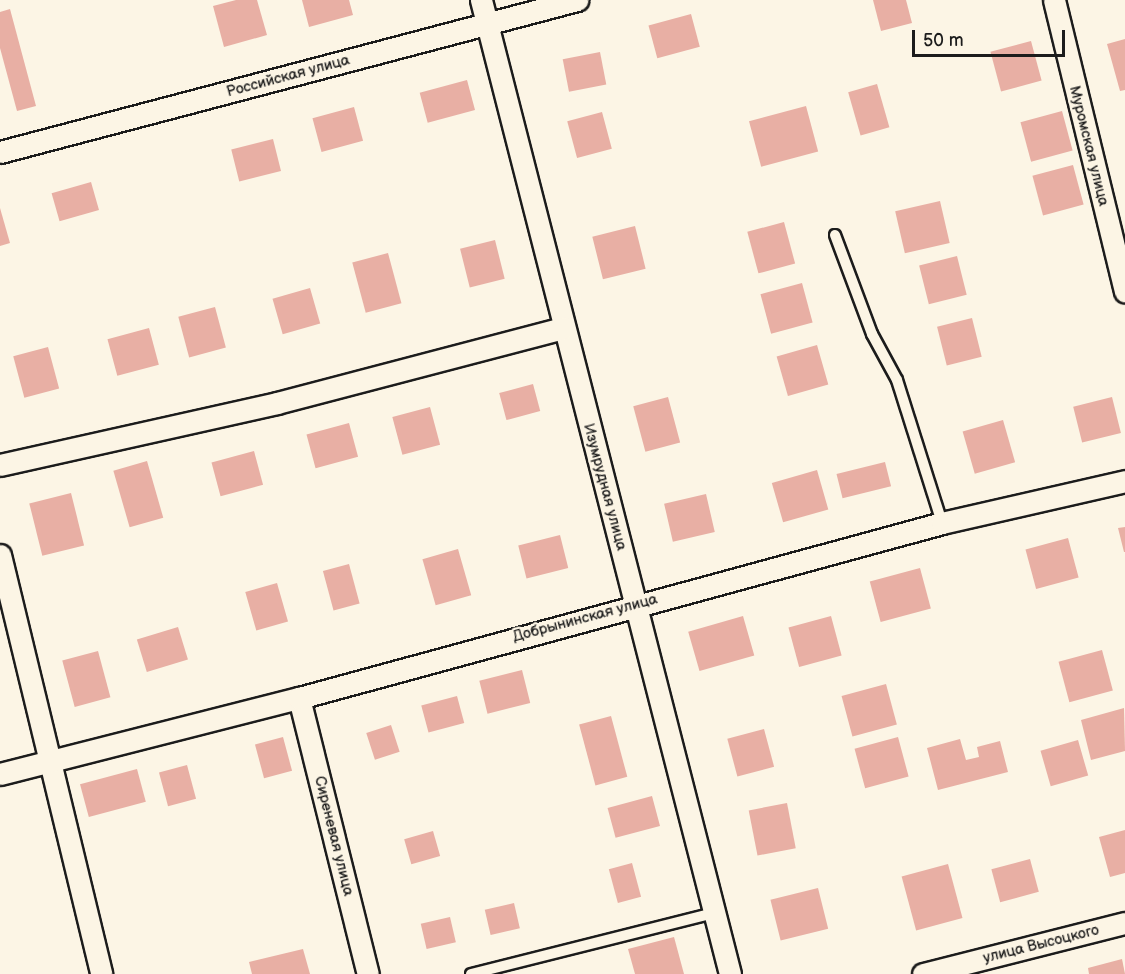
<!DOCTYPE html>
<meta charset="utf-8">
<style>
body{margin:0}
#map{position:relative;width:1125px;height:974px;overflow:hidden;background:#fcf5e5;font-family:"Balsamiq Sans",sans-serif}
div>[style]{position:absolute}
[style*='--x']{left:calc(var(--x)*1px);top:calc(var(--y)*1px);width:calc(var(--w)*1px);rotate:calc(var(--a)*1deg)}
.building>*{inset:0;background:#e8afa4;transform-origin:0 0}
.roads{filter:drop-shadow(2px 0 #1c1c1c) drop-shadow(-2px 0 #1c1c1c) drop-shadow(0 2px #1c1c1c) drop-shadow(0 -2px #1c1c1c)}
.lane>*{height:10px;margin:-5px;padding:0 5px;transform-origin:5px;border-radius:5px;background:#fcf5e5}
.street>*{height:21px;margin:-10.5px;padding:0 10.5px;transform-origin:10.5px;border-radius:10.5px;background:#fcf5e5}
span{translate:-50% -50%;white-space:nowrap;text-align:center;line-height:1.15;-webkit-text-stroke:4.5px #fcf5e5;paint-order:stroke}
.street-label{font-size:15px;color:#1c1c1c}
.scale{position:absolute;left:912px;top:30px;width:153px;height:27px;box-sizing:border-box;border:3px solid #1c1c1c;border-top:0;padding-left:8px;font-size:18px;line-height:21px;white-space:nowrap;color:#1c1c1c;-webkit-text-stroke:4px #fcf5e5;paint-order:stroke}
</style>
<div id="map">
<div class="building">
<div style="clip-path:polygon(236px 0,257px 0,267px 35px,224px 47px,213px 6px)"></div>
<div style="clip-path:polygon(302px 0,349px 0,353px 15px,309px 27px)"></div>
<div style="clip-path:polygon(873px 0,906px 0,912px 23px,881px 31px)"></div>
<div style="clip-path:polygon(10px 9px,36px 106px,17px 111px,0 48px,0 12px)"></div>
<div style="left:691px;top:14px;width:34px;height:44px;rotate:75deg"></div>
<div style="clip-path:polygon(1125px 39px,1125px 90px,1120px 91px,1107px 44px)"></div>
<div style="left:1031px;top:41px;width:41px;height:42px;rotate:75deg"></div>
<div style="left:600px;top:52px;width:33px;height:38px;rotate:79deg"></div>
<div style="left:467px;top:80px;width:31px;height:49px;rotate:75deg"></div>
<div style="left:877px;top:84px;width:45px;height:30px;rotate:74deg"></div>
<div style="left:806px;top:106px;width:47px;height:59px;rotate:75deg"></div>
<div style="left:354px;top:107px;width:35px;height:43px;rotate:75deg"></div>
<div style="left:1062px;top:111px;width:41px;height:43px;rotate:75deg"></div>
<div style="left:602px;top:112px;width:38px;height:36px;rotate:75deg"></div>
<div style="left:273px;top:139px;width:33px;height:43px;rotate:76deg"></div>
<div style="left:1073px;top:165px;width:41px;height:42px;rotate:75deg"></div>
<div style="left:91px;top:182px;width:29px;height:41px;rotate:74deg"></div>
<div style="left:940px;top:201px;width:43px;height:46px;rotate:77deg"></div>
<div style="clip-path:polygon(0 208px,10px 243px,0 246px)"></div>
<div style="left:784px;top:222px;width:43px;height:38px;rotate:75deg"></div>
<div style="left:635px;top:226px;width:44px;height:44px;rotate:76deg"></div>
<div style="left:495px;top:240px;width:40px;height:36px;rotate:76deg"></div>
<div style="left:388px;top:253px;width:52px;height:37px;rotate:75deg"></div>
<div style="left:957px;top:256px;width:40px;height:39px;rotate:76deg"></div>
<div style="left:802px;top:283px;width:41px;height:43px;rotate:75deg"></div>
<div style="left:310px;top:288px;width:37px;height:39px;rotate:74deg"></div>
<div style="left:215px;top:307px;width:42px;height:38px;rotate:75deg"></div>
<div style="left:972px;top:318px;width:40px;height:36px;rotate:76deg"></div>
<div style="left:149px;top:328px;width:38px;height:43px;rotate:75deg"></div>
<div style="left:817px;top:345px;width:41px;height:42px;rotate:74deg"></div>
<div style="left:48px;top:347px;width:43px;height:36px;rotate:75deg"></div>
<div style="left:533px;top:384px;width:28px;height:35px;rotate:75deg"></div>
<div style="left:668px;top:397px;width:47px;height:36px;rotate:75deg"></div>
<div style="left:1112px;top:397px;width:37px;height:40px;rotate:76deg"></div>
<div style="left:430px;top:407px;width:39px;height:39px;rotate:75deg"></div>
<div style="left:1003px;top:420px;width:44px;height:42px;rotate:74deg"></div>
<div style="left:349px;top:423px;width:35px;height:44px;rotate:75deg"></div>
<div style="left:254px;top:451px;width:35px;height:44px;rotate:75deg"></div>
<div style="left:147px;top:461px;width:59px;height:35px;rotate:74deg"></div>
<div style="left:885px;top:462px;width:25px;height:50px;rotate:76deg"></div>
<div style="left:817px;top:470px;width:41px;height:47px;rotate:74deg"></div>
<div style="left:71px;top:493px;width:54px;height:43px;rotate:76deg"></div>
<div style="left:706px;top:494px;width:39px;height:43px;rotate:77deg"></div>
<div style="clip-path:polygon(1125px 527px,1125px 552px,1124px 552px,1118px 528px)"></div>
<div style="left:560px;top:535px;width:34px;height:43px;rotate:76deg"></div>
<div style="left:1068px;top:538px;width:41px;height:44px;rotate:75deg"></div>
<div style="left:458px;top:549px;width:48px;height:37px;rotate:74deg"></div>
<div style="left:349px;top:564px;width:41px;height:27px;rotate:75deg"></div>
<div style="left:920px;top:568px;width:42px;height:52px;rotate:75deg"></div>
<div style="left:277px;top:583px;width:40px;height:33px;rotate:74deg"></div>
<div style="left:743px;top:616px;width:41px;height:57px;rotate:74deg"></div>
<div style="left:831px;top:616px;width:41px;height:44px;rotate:75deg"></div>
<div style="left:178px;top:627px;width:34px;height:43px;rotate:73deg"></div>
<div style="left:1102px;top:650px;width:42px;height:45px;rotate:75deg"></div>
<div style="left:98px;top:651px;width:48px;height:37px;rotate:75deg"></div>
<div style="left:522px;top:670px;width:34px;height:44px;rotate:76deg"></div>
<div style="left:886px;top:684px;width:42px;height:46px;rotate:75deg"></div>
<div style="left:457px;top:696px;width:28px;height:37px;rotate:75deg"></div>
<div style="clip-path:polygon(1124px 708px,1125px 751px,1091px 760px,1081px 720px)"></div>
<div style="left:611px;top:716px;width:63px;height:33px;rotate:75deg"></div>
<div style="left:391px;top:725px;width:28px;height:26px;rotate:72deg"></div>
<div style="left:764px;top:729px;width:39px;height:38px;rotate:75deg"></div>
<div style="left:283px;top:737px;width:35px;height:29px;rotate:75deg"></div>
<div style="left:898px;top:737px;width:41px;height:45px;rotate:75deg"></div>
<div style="clip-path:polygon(960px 739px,966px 760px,979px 757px,977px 747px,1000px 741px,1008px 772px,938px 790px,927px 748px)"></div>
<div style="left:1078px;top:740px;width:37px;height:39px;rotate:74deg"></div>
<div style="left:187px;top:765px;width:35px;height:29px;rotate:75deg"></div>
<div style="left:137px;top:769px;width:34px;height:59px;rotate:75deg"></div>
<div style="left:652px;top:796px;width:31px;height:46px;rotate:75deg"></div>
<div style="left:787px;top:803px;width:46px;height:39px;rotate:79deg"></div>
<div style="clip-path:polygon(1125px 830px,1125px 873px,1110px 877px,1099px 837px)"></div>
<div style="left:433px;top:831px;width:26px;height:30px;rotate:74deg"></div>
<div style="left:1030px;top:859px;width:34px;height:40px;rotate:75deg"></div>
<div style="left:632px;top:863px;width:35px;height:24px;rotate:75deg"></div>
<div style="left:948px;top:864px;width:56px;height:48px;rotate:75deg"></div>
<div style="left:818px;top:888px;width:42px;height:49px;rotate:76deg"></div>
<div style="left:514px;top:903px;width:26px;height:30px;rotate:77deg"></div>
<div style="left:450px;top:917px;width:26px;height:30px;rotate:77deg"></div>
<div style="clip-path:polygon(674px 937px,684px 974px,635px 974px,628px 949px)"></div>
<div style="clip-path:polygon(303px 949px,310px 974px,252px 974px,249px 962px)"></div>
<div style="clip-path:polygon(1122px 959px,1125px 974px,1089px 974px,1088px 968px)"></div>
</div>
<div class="roads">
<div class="lane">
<div style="--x:835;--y:235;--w:106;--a:69.5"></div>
<div style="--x:872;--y:334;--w:52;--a:61.5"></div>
<div style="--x:897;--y:380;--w:150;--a:72.5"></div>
<div style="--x:471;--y:974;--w:251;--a:-14.1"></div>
</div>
<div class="street">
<div style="--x:481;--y:0;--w:1005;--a:75.66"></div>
<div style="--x:1054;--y:0;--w:300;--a:76.3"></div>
<div style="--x:0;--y:152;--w:597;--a:-14.76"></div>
<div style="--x:0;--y:465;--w:284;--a:-12.6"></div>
<div style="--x:277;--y:403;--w:296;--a:-14.7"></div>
<div style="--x:0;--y:555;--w:431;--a:76.4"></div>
<div style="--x:299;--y:698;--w:284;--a:76"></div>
<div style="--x:0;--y:774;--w:309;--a:-14.3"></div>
<div style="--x:299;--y:698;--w:666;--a:-15.22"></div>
<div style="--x:942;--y:523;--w:188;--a:-12.9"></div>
<div style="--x:923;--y:974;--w:208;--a:-14.2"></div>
</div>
</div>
<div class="street-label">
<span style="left:288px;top:76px;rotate:-15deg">Российская улица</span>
<span style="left:1089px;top:146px;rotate:76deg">Муромская улица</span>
<span style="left:605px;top:487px;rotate:75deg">Изумрудная улица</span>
<span style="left:585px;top:618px;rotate:-15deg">Добрынинская улица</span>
<span style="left:334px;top:836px;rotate:76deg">Сиреневая улица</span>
<span style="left:1041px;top:944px;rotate:-14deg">улица Высоцкого</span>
</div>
<div class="scale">50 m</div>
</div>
